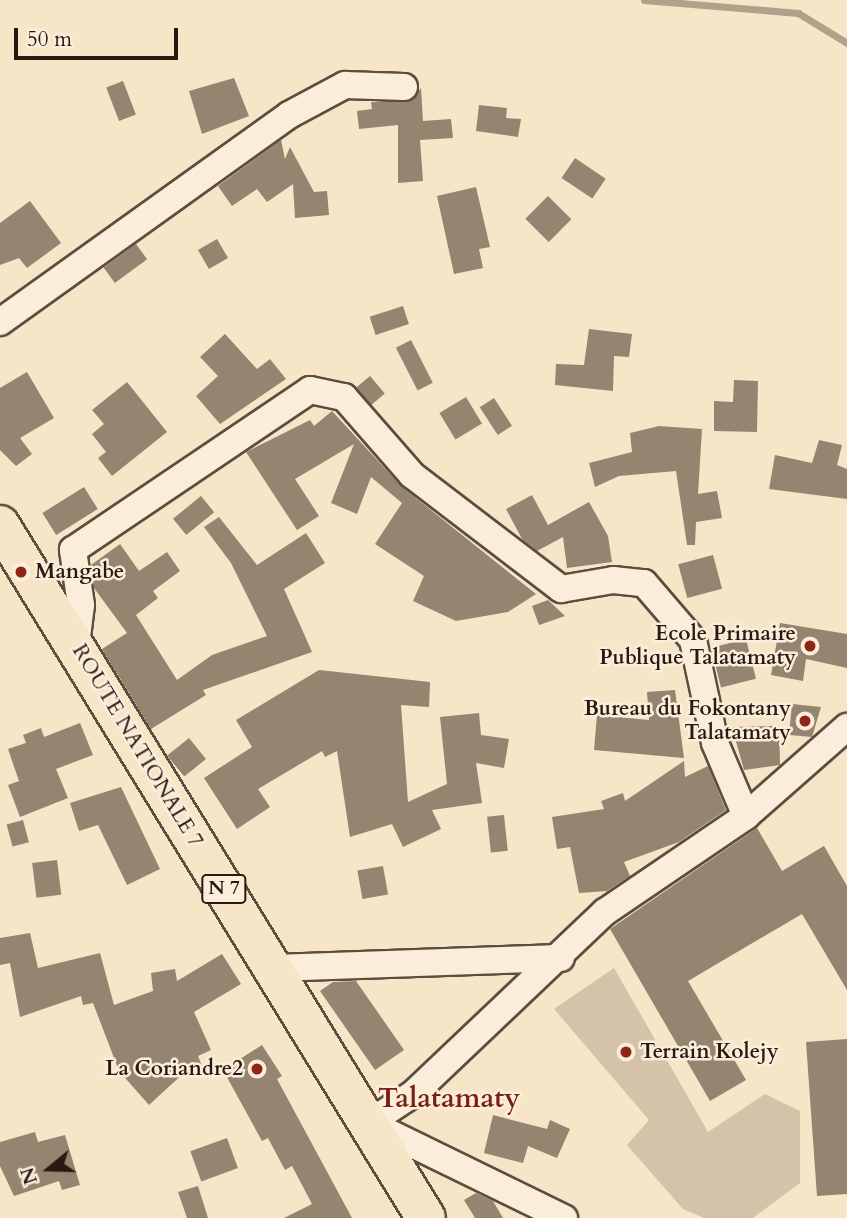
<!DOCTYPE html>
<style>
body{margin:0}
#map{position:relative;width:847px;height:1218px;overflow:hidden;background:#f7e5c8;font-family:Cardo,serif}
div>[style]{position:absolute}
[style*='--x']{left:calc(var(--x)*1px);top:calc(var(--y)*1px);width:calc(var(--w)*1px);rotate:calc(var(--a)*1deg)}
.green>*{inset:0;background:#d4c2a9}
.stream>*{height:7px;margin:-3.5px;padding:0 3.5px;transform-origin:3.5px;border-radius:3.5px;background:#b1a08a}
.building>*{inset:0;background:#948470;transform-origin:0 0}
.roads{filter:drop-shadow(2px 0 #5c4d3f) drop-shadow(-2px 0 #5c4d3f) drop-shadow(0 2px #5c4d3f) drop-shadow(0 -2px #5c4d3f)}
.street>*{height:26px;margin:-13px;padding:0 13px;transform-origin:13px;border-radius:13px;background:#faeedb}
.primary>*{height:38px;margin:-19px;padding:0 19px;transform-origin:19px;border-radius:19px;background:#f7e5c8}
.dots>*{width:19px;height:19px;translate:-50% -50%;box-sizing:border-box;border:4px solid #faeedb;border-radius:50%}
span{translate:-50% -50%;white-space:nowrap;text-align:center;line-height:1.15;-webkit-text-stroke:5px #faeedb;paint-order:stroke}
.shield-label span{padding:2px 5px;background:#faeedb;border:2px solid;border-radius:5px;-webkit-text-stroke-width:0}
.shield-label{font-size:19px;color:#281a11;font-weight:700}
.poi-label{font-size:21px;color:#281a11;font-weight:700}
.left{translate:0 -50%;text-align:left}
.right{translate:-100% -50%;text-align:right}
.street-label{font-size:21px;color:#281a11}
.district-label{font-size:28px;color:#7a1f14;font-weight:700}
.north{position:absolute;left:14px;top:1134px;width:70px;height:70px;-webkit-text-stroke:5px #faeedb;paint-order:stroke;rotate:251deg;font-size:19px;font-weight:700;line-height:28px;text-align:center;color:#281a11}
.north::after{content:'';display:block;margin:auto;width:24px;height:32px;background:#281a11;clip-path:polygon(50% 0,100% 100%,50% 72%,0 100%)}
.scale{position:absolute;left:14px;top:28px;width:164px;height:32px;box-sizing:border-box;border:4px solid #281a11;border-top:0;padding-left:9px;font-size:21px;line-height:24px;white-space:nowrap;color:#281a11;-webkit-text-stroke:5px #faeedb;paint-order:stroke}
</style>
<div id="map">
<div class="green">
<div style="clip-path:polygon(614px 968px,708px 1132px,765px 1094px,800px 1111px,800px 1183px,753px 1218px,704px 1218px,683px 1209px,627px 1145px,649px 1120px,554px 1009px)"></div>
</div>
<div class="stream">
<div style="--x:644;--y:0;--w:155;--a:4.8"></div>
<div style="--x:798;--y:13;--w:57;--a:31.5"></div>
</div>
<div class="building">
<div style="clip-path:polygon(234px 78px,249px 116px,202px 134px,189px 91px)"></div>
<div style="left:123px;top:81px;width:36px;height:18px;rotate:69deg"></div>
<div style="clip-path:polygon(421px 88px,423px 121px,451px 119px,453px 138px,420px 140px,423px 181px,398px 183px,398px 125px,359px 129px,357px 111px,372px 109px,371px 102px,411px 101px)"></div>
<div style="clip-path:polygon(479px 105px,507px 108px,506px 118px,521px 119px,518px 137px,476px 131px)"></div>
<div style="clip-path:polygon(281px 140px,285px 159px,290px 147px,314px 192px,327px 191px,329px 215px,295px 218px,293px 184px,267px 202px,257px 189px,232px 206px,218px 186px)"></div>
<div style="left:575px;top:158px;width:37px;height:24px;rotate:34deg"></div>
<div style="clip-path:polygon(476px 187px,490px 247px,479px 249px,483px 268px,454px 274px,437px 196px)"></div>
<div style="left:548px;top:196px;width:33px;height:32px;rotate:45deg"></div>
<div style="clip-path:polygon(30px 201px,61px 243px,27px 268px,19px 258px,0 265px,0 223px)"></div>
<div style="left:217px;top:239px;width:22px;height:22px;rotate:60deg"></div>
<div style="left:136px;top:244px;width:19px;height:40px;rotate:54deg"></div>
<div style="left:403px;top:306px;width:19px;height:35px;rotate:72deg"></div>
<div style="clip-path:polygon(589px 329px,632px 334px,629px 357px,614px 356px,613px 391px,555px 385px,556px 364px,584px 365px)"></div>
<div style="clip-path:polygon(225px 334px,257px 369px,270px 359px,286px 379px,220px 424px,196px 396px,218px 376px,200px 357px)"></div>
<div style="left:411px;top:340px;width:48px;height:17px;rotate:63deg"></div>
<div style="clip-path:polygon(27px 372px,54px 418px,20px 438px,32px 454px,16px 466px,0 450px,0 388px)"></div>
<div style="left:370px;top:376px;width:23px;height:18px;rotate:50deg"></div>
<div style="clip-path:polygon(734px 380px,758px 381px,757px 432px,714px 431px,714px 401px,733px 402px)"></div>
<div style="clip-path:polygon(127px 382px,167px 432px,112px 476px,98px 458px,106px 452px,92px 434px,104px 424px,92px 410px)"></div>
<div style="left:466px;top:397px;width:31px;height:31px;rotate:59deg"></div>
<div style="left:494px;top:398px;width:33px;height:17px;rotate:57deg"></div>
<div style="clip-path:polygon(332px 411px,402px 487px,536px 594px,508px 612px,456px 621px,413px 601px,424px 576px,375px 544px,402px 503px,371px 477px,357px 514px,331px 503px,354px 444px,295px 479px,319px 516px,297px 530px,246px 452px,310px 420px,314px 426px)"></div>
<div style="clip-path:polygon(659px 426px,702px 429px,698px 494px,717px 491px,722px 518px,696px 522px,695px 545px,687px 545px,676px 471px,619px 476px,595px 487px,589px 463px,632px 452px,630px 433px)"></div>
<div style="clip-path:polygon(819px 440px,842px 445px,837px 465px,847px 469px,847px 499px,769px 489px,775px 455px,812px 463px)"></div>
<div style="left:84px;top:487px;width:26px;height:49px;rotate:58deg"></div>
<div style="clip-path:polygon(532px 495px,548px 525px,589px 502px,608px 536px,612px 562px,567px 568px,563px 537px,537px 551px,522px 539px,506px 509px)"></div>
<div style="left:201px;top:496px;width:21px;height:36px;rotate:51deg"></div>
<div style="clip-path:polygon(219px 517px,257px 565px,306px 533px,325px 563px,284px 589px,312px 652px,203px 690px,206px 695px,151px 729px,102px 649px,127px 633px,94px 588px,91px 565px,120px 544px,139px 571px,167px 552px,180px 571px,153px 591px,158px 598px,136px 615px,177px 680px,212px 655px,267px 636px,231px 563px,204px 527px)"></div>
<div style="left:713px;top:555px;width:35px;height:36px;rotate:75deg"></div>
<div style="clip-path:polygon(548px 600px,565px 616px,539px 625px,532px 606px)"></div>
<div style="clip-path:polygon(780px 623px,847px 634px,847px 668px,806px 659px,803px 681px,771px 675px)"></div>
<div style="left:746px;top:639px;width:41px;height:36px;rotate:76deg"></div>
<div style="clip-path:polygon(319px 670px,430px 682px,429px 707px,401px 705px,408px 802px,447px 784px,440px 717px,479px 713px,481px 735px,509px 739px,504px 768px,476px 763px,482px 803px,432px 810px,441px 829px,403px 847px,392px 824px,350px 837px,337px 751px,325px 757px,322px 751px,258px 789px,270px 807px,237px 829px,204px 778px,252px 747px,236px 720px)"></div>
<div style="clip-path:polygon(675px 690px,684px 758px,594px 750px,597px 715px,649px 720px,647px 692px)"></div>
<div style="clip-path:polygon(792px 704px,821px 707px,812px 737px,789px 735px)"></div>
<div style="clip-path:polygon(80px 723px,93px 755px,56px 769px,68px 798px,20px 817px,8px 785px,19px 781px,8px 749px,26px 743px,23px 735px,41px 728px,44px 737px)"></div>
<div style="clip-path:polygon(779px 726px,780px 765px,744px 770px,732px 727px)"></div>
<div style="left:189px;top:738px;width:27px;height:28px;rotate:51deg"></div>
<div style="clip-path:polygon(684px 761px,685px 777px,708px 766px,726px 810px,679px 842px,624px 862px,630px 876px,607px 891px,579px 893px,570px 847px,557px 849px,552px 817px,604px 809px,601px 801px,623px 793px,625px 801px)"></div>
<div style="clip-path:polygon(121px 787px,160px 869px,127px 885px,98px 825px,79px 831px,70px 803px)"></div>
<div style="left:504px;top:815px;width:36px;height:17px;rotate:84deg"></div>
<div style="left:23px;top:820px;width:23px;height:17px;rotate:75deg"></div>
<div style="clip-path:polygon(757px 828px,782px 871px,824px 846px,847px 886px,847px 990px,802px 914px,688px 981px,746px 1080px,710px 1101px,610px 929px)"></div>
<div style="left:57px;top:860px;width:35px;height:25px;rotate:83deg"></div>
<div style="left:383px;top:866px;width:29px;height:26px;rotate:80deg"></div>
<div style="clip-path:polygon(30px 933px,38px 968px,100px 953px,114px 1005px,153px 991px,151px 973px,175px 969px,177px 981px,222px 954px,241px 984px,194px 1012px,211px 1050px,198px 1056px,202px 1066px,186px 1071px,149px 1105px,119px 1071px,93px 1003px,83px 1005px,81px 996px,20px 1017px,10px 963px,0 965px,0 938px)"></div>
<div style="clip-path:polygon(356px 981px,404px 1050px,375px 1070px,320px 991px,333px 982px)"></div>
<div style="clip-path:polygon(847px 1039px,847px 1194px,817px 1196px,806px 1042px)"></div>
<div style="clip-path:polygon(262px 1045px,282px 1076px,277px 1079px,352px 1218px,284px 1218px,312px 1204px,292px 1166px,285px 1170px,268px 1138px,262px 1141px,223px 1070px)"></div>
<div style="clip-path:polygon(493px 1115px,547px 1129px,550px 1120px,570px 1129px,557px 1158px,528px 1146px,523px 1163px,484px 1153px)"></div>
<div style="clip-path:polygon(35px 1132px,38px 1142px,65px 1135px,80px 1185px,62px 1190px,59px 1181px,14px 1196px,0 1166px,0 1142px)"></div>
<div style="left:227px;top:1138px;width:32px;height:39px;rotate:70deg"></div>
<div style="clip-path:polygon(198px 1186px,208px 1218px,187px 1218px,178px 1192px)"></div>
<div style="clip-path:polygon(476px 1193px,493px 1201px,503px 1218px,475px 1218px,464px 1200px)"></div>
</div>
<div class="roads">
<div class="street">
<div style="--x:0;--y:322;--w:355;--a:-35.6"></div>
<div style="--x:289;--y:115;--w:64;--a:-28.2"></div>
<div style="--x:345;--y:85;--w:59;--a:1.9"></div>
<div style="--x:76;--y:645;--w:40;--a:-82.9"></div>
<div style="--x:81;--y:605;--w:56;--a:-98.3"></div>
<div style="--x:73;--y:550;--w:286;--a:-34"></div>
<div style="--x:310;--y:390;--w:35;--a:12"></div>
<div style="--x:344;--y:397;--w:103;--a:48.9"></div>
<div style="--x:412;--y:475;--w:188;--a:37.4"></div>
<div style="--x:561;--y:589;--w:53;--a:-9.8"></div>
<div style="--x:613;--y:580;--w:31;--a:6"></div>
<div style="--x:644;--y:583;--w:75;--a:49.3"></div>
<div style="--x:693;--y:640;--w:105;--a:77.9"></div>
<div style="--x:715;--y:743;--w:79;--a:67"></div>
<div style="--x:273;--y:968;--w:288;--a:-2"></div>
<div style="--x:369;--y:1123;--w:53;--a:-33.4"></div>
<div style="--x:413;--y:1094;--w:265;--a:-43.5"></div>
<div style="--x:605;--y:912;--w:171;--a:-34.2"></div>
<div style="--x:746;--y:816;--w:135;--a:-41.4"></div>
<div style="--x:369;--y:1123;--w:217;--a:26"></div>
</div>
<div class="primary">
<div style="--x:0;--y:525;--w:813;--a:58.42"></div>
</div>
</div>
<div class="dots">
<div style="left:21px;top:572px;background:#8f2418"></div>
<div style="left:810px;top:646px;background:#8f2418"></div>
<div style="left:805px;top:721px;background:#8f2418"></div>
<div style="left:626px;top:1052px;background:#8f2418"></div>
<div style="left:257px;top:1069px;background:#8f2418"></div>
</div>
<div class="shield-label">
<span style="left:224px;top:889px">N 7</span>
</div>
<div class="poi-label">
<span class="left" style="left:35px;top:572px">Mangabe</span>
<span class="right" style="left:796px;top:646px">Ecole Primaire<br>Publique Talatamaty</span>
<span class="right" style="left:791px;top:721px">Bureau du Fokontany<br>Talatamaty</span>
<span class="left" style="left:640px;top:1052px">Terrain Kolejy</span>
<span class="right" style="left:243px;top:1069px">La Coriandre2</span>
</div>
<div class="street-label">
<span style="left:137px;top:746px;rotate:59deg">ROUTE NATIONALE 7</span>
</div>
<div class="district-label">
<span style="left:449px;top:1098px">Talatamaty</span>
</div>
<div class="north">N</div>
<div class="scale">50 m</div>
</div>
